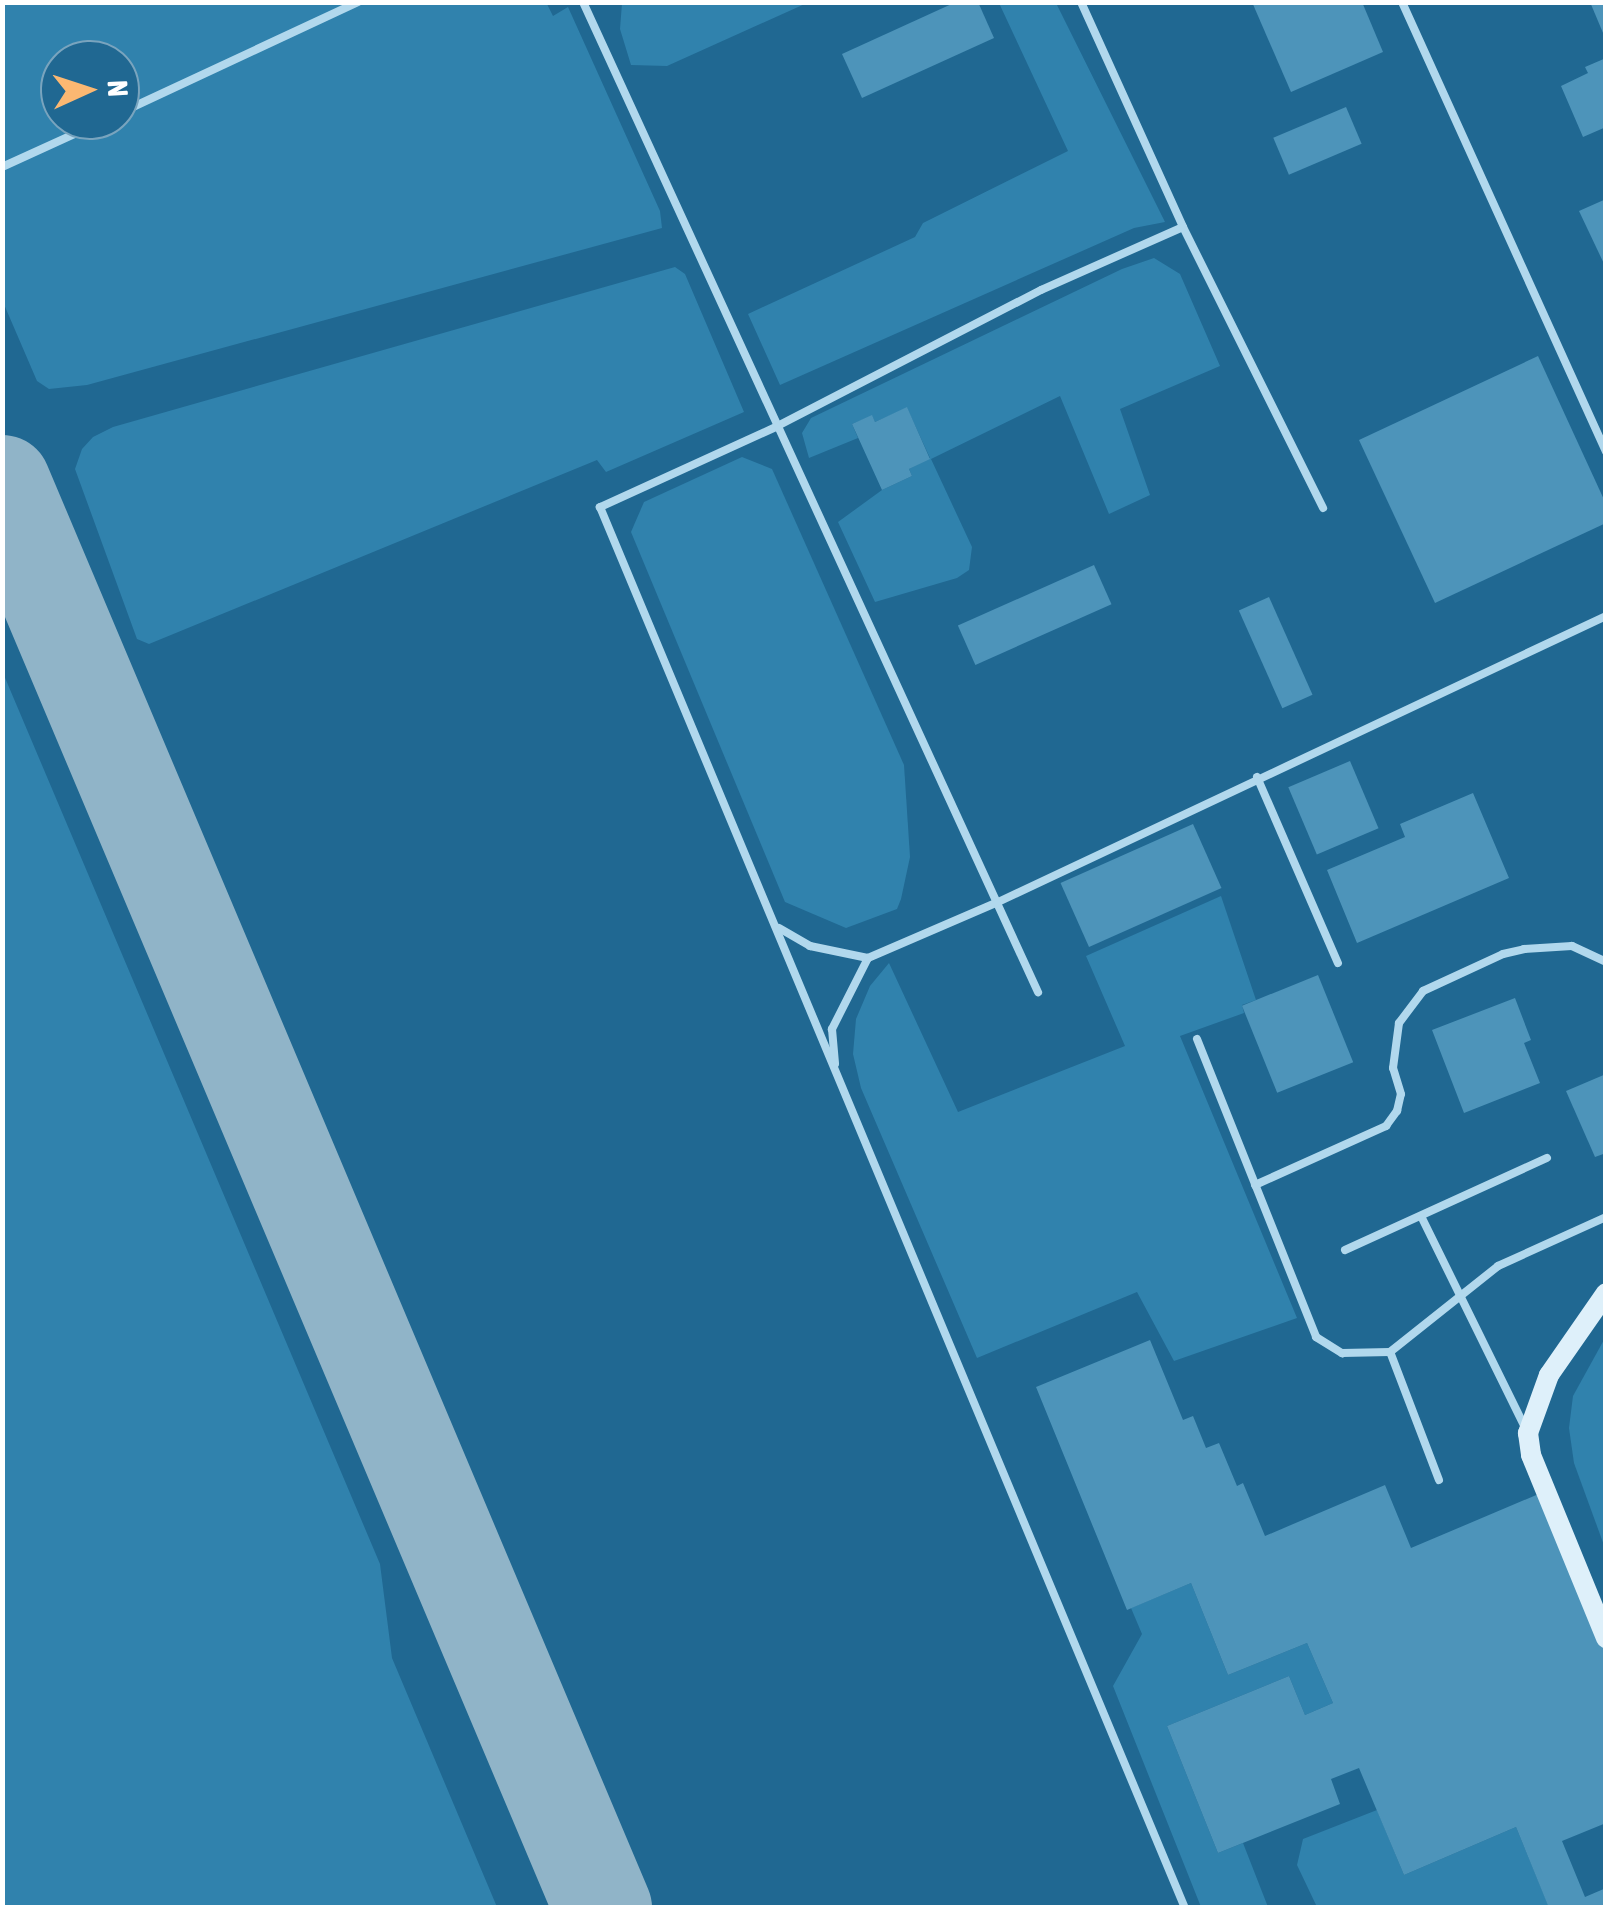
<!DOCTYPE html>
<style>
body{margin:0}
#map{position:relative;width:1608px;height:1910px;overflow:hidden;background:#206892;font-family:"Asap Condensed",sans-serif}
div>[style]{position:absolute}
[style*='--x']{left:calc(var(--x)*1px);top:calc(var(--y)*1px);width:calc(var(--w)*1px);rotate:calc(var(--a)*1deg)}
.green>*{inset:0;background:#3082ad}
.taxiway>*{height:98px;margin:-49px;padding:0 49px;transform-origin:49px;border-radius:49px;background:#90b4c8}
.building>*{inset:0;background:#4d94ba;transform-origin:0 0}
.service>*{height:8px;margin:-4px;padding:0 4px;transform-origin:4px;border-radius:4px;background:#b1d8ed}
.secondary>*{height:20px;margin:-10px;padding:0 10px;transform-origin:10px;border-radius:10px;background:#def0fa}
span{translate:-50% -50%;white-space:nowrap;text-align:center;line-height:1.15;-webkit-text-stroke:8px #206892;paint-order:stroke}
.frame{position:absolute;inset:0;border:5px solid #fff;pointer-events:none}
.north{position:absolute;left:40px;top:40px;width:100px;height:100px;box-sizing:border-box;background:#206892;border:2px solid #79a4be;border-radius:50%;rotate:87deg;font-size:28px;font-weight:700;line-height:40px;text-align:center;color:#fff}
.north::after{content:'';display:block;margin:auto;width:35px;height:45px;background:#fbb872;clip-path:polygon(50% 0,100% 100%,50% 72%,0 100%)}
</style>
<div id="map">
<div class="green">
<div style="clip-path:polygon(evenodd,546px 2px,553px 16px,568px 7px,660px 211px,662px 228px,87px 385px,49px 389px,37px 381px,3px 302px,2px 3px,546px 2px,60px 60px,120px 60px,120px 120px,60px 120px,60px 60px)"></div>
<div style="clip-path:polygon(622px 3px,622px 2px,807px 3px,667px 66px,631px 65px,620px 29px)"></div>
<div style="clip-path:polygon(999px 3px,1056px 3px,1165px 222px,1134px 228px,780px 385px,748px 314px,915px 237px,923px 223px,1068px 151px)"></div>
<div style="clip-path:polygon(1154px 258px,1180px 274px,1220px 366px,1120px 409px,1150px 495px,1109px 514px,1060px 396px,931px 459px,972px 547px,969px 570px,957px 578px,875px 602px,838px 522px,882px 490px,912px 476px,909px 469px,930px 458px,907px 408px,875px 422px,872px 416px,852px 424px,858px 438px,809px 458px,802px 433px,811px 418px,1122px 269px)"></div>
<div style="clip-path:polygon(675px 267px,685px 274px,744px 412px,606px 472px,597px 460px,149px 644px,137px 639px,75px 469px,82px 449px,93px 437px,113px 427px)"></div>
<div style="clip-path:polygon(742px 457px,772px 469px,904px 765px,910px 857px,901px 899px,897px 909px,846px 928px,785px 902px,631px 532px,644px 502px)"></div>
<div style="clip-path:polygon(3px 673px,380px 1564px,392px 1658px,497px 1907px,3px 1907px)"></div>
<div style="clip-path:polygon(1221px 896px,1256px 1000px,1242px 1005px,1244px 1013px,1180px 1036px,1297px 1318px,1174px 1361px,1137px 1292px,977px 1358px,861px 1088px,853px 1054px,856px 1019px,870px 986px,889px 963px,958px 1112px,1125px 1046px,1086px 956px)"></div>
<div style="clip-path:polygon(1605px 1338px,1605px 1548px,1574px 1463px,1569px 1428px,1573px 1396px)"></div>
<div style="clip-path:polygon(1191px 1583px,1228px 1675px,1307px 1643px,1333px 1703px,1305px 1715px,1289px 1676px,1167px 1726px,1218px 1853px,1243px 1843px,1268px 1907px,1201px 1907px,1113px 1686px,1142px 1634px,1131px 1608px)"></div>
<div style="clip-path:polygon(1377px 1810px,1404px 1875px,1516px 1827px,1549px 1907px,1317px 1907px,1297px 1865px,1303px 1839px)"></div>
</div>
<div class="taxiway">
<div style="--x:2;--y:484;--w:1546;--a:67.12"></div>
</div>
<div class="building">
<div style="clip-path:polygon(956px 2px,978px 2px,994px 38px,862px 98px,842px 54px)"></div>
<div style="clip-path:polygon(1252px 2px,1362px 2px,1383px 52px,1291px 92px)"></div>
<div style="clip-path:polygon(1590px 2px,1606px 2px,1606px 40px)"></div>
<div style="clip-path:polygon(1606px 58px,1606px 127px,1583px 137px,1561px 86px,1588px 73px,1585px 67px)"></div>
<div style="left:1346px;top:107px;width:40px;height:79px;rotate:67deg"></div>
<div style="clip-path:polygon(1606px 199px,1606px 268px,1579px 211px)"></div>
<div style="clip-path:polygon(1538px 356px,1606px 504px,1606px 523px,1435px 603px,1359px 440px)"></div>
<div style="clip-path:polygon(907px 407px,930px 459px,909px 469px,912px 476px,882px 490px,852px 424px,872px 415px,875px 422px)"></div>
<div style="left:1094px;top:565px;width:43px;height:149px;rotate:66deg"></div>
<div style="left:1269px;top:597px;width:107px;height:33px;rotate:66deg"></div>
<div style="left:1350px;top:761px;width:73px;height:67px;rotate:67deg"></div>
<div style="clip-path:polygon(1473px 793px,1509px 878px,1357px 943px,1327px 870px,1405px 837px,1400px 824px)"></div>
<div style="left:1193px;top:824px;width:70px;height:145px;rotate:66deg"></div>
<div style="left:1318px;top:975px;width:94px;height:82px;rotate:68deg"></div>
<div style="clip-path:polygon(1515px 998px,1531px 1040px,1524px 1043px,1540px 1083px,1464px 1113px,1432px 1030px)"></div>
<div style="clip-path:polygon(1606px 1074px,1606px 1153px,1595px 1157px,1566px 1091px)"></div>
<div style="clip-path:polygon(1150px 1340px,1183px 1420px,1193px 1416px,1206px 1448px,1219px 1443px,1237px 1486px,1243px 1483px,1265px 1536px,1385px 1485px,1411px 1548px,1541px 1493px,1606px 1650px,1606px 1823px,1562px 1841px,1585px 1897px,1606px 1888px,1606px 1908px,1549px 1908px,1516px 1827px,1404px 1875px,1359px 1768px,1331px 1779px,1340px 1804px,1218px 1853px,1167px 1726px,1289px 1676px,1305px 1715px,1333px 1703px,1307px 1643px,1228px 1675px,1191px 1583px,1127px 1610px,1036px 1387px)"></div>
</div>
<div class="service">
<div style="--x:583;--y:2;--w:1090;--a:65.32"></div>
<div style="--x:1081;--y:2;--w:247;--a:65.6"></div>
<div style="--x:1183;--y:227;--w:314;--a:63.5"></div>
<div style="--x:1402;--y:2;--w:494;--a:65.6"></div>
<div style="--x:120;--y:113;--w:263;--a:-25"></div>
<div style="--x:2;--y:167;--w:113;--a:-24.5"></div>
<div style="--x:1183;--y:227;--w:155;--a:156.1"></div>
<div style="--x:1041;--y:290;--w:296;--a:152.7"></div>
<div style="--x:778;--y:426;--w:196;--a:155.5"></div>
<div style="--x:600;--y:507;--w:1518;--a:67.34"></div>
<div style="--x:1257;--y:777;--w:203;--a:66.5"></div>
<div style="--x:779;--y:928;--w:36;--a:30"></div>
<div style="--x:810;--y:946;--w:59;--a:11.7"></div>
<div style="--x:868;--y:958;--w:80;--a:116.9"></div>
<div style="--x:832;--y:1029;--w:35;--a:85"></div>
<div style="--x:868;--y:958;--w:139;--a:-23.3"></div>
<div style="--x:996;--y:903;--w:674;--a:-25.2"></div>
<div style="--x:1197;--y:1039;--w:321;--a:68.2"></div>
<div style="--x:1316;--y:1337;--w:31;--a:32"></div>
<div style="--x:1342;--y:1353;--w:48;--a:-1.2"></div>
<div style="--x:1255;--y:1185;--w:144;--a:-24.2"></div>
<div style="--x:1386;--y:1126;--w:19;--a:-54"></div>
<div style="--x:1397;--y:1111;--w:17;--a:-77"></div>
<div style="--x:1401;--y:1094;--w:27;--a:-107"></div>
<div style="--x:1393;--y:1068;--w:45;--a:-82.4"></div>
<div style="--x:1399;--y:1023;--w:40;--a:-53"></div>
<div style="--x:1423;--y:991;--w:88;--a:-24.8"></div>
<div style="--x:1503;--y:954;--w:22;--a:-13"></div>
<div style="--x:1524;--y:949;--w:48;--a:-3.6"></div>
<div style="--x:1572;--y:946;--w:38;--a:25"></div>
<div style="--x:1421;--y:1216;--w:237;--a:63.8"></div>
<div style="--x:1345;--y:1250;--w:222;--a:-24.5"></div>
<div style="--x:1439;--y:1480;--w:137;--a:-110.9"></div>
<div style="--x:1390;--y:1352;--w:138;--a:-38.5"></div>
<div style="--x:1498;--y:1266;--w:119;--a:-24.4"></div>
</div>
<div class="secondary">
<div style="--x:1606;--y:1293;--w:100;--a:124.8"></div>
<div style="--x:1549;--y:1375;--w:62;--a:109.9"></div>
<div style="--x:1528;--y:1433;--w:22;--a:82"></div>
<div style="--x:1531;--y:1455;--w:198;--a:67.7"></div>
</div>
<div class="frame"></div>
<div class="north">N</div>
</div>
